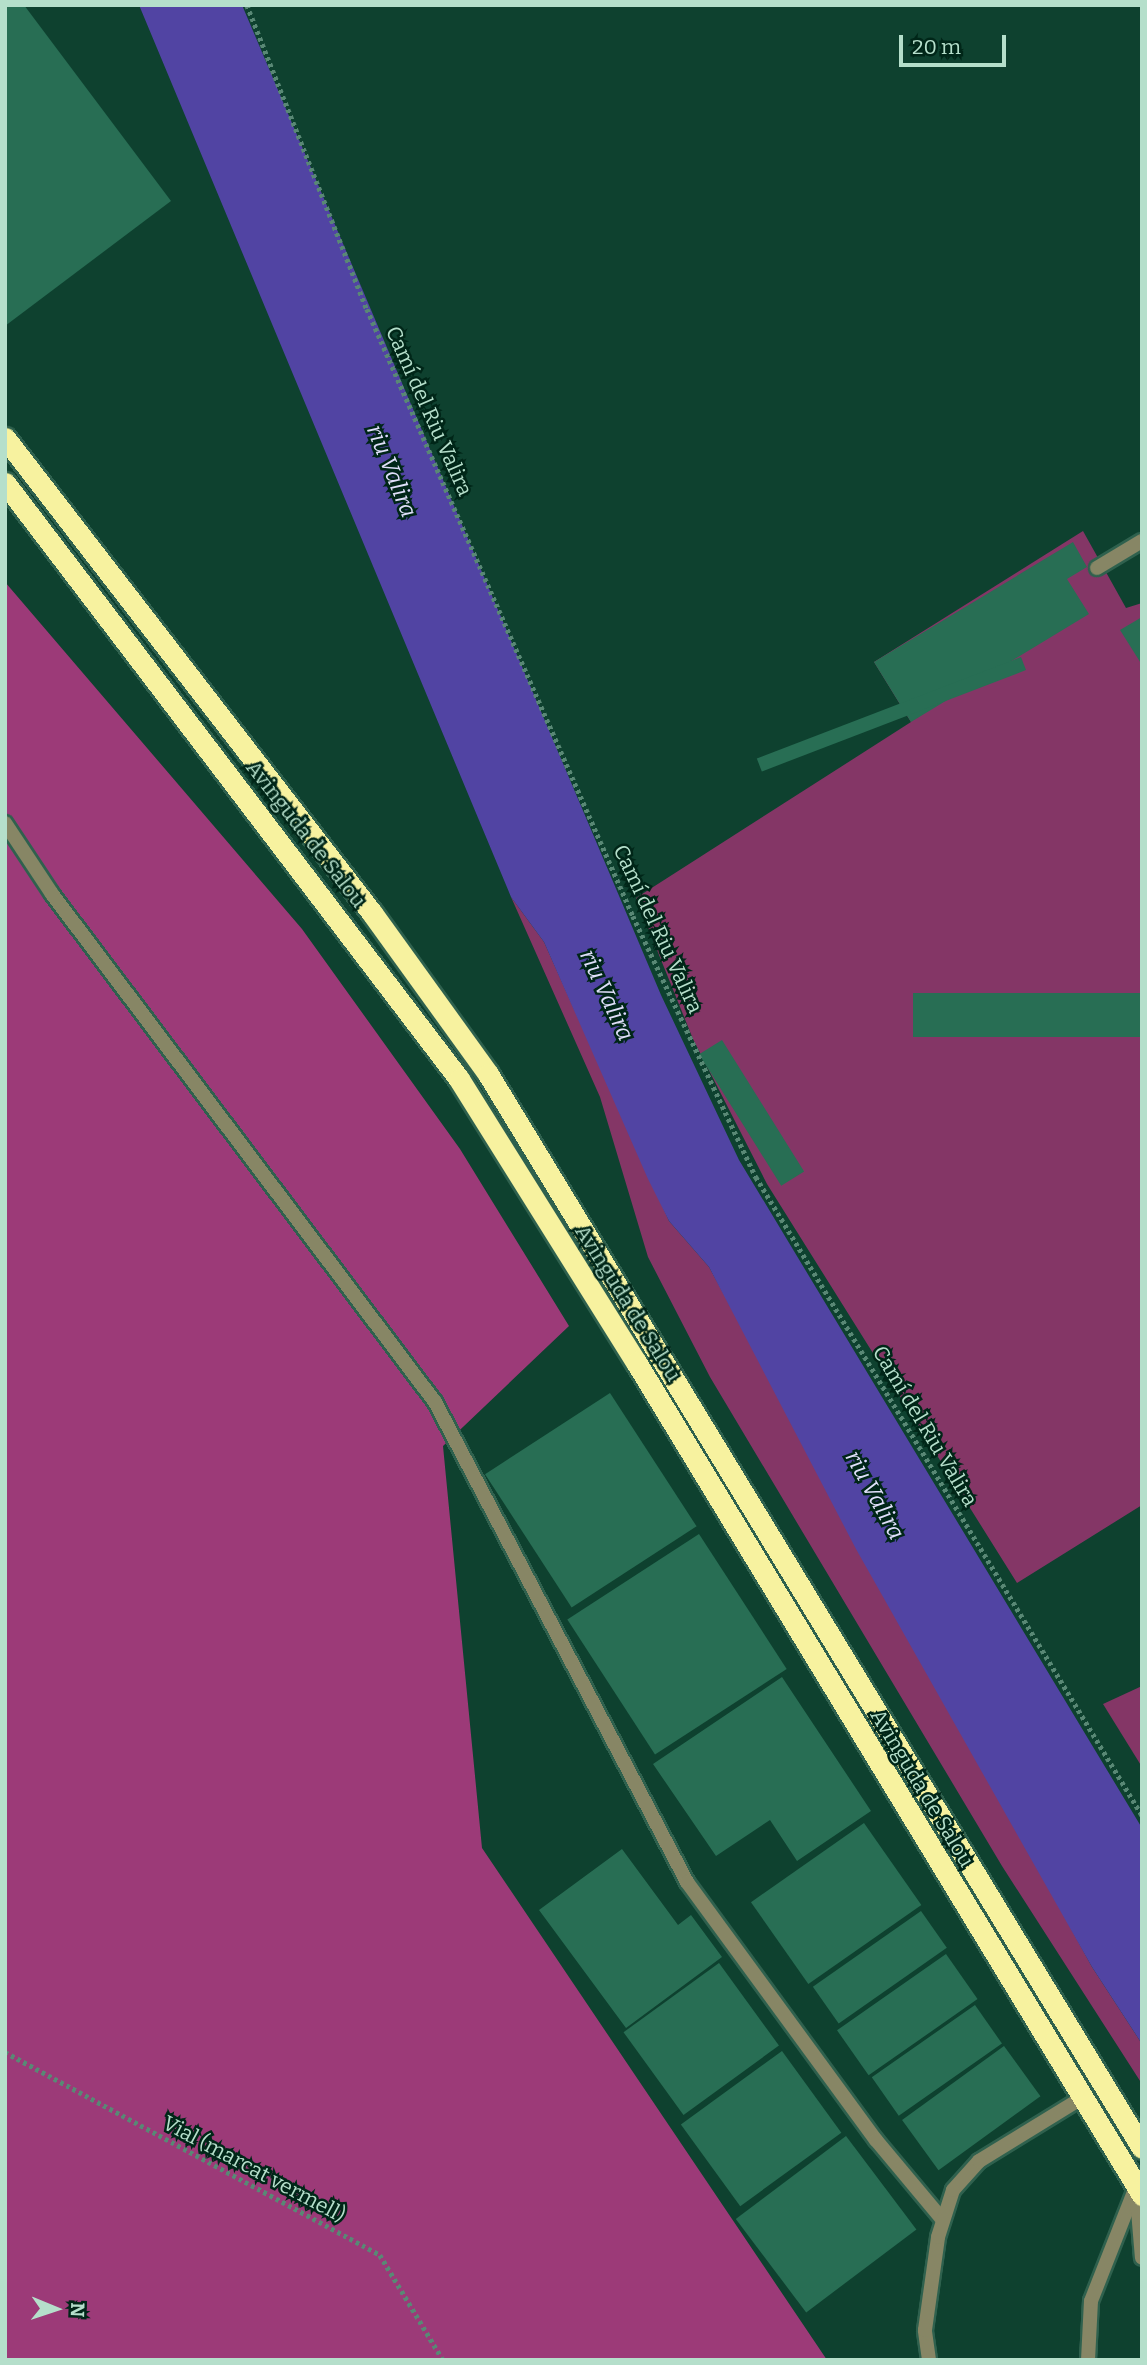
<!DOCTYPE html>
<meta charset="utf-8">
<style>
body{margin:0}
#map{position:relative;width:1147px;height:2365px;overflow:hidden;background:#0e412f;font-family:Bitter,serif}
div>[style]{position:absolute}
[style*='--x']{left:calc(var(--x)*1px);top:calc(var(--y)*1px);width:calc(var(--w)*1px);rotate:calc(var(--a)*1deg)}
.green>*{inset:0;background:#843666}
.forest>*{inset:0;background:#9c3a78}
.water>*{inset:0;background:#5144a3}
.building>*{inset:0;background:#286e54;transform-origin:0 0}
.path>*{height:4.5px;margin-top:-2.25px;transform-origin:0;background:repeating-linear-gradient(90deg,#598875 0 3.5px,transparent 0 7px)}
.roads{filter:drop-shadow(2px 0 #2f614e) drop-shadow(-2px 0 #2f614e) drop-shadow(0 2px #2f614e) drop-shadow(0 -2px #2f614e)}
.lane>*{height:14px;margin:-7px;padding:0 7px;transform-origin:7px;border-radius:7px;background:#878665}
.street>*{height:14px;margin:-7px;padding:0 7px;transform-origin:7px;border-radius:7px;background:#878665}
.highway>*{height:21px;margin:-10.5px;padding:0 10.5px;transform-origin:10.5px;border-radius:10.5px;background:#f7f29f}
span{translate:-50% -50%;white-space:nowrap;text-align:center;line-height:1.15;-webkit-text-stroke:5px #002618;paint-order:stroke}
.street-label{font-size:21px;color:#b5dfcb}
.water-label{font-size:23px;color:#dfdffa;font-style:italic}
.frame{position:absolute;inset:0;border:7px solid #b5dfcb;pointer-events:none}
.north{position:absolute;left:21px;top:2274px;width:70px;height:70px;-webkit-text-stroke:5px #002618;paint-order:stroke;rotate:92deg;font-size:19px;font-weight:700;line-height:28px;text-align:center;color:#b5dfcb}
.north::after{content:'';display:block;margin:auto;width:24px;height:32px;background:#b5dfcb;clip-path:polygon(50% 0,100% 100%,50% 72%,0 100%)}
.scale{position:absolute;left:899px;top:35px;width:107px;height:32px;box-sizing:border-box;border:4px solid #b5dfcb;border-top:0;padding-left:9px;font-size:21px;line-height:24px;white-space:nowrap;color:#b5dfcb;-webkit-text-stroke:5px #002618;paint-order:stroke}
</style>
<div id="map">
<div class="green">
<div style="clip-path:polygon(1083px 531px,1126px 608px,1142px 603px,1142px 1505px,1017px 1583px,767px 1184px,693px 1039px,636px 898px,911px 722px,874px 662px)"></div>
<div style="clip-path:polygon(511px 897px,544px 942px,669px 1221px,709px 1267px,1092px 1967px,1142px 2044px,1142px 2084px,1002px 1866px,710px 1377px,648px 1257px,600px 1097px)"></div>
<div style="clip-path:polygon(1142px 1686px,1142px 1767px,1103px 1704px)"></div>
</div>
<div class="forest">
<div style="clip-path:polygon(5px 582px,302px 929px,460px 1149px,569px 1326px,443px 1446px,482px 1848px,827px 2360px,5px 2360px)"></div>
</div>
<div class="water">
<div style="clip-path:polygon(139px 5px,242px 5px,661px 995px,739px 1160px,1142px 1828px,1142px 2044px,1092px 1967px,856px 1549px,709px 1267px,669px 1221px,648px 1179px,544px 942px,511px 897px)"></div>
</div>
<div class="building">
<div style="clip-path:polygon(5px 5px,24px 5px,171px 201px,5px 326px)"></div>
<div style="clip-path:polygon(1073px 542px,1087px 567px,1067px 579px,1089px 614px,911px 722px,874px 662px)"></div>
<div style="clip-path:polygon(1142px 617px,1142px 665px,1120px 630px)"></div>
<div style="left:1021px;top:657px;width:14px;height:283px;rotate:69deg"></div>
<div style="left:1142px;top:993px;width:44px;height:229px;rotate:90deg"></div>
<div style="left:722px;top:1040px;width:155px;height:27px;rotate:58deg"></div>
<div style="left:610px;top:1393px;width:159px;height:149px;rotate:57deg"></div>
<div style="left:699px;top:1534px;width:161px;height:157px;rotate:57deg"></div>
<div style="clip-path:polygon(782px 1677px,871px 1811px,797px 1861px,770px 1820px,716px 1856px,653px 1764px)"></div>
<div style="left:864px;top:1823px;width:100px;height:138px;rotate:55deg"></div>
<div style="clip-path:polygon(622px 1849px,678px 1925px,691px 1915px,722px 1957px,626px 2028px,539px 1910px)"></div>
<div style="left:921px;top:1911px;width:45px;height:132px;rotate:55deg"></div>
<div style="left:946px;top:1954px;width:55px;height:133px;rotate:55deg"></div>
<div style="left:719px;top:1963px;width:102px;height:118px;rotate:54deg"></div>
<div style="left:975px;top:2005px;width:47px;height:126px;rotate:55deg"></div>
<div style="left:1004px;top:2046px;width:62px;height:126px;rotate:54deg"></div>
<div style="left:782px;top:2051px;width:101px;height:125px;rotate:54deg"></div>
<div style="left:846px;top:2136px;width:117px;height:138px;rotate:53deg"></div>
</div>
<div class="path">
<div style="--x:247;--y:5;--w:327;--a:68.5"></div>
<div style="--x:367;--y:309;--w:663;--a:66.34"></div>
<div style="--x:633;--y:916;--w:289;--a:64.8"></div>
<div style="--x:756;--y:1177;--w:746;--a:58.83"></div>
<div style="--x:5;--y:2052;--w:426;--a:28.4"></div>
<div style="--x:380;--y:2255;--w:122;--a:59"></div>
</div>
<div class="roads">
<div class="lane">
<div style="--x:1088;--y:2360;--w:59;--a:-87.1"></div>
<div style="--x:1091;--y:2301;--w:123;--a:-68.5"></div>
</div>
<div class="street">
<div style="--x:1097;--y:568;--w:52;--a:-31"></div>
<div style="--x:5;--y:823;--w:85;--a:56.5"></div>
<div style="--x:52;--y:894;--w:636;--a:52.99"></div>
<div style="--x:435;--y:1402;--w:542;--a:62.3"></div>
<div style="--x:687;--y:1882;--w:320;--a:53.8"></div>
<div style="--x:876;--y:2140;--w:104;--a:50.1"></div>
<div style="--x:1136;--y:2187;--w:71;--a:85.2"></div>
<div style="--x:929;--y:2360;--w:30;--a:-98"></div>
<div style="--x:925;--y:2330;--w:94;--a:-82"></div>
<div style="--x:938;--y:2237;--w:49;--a:-72.3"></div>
<div style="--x:953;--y:2190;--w:39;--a:-48"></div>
<div style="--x:979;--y:2161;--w:121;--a:-31.5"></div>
</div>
<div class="highway">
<div style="--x:5;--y:438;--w:600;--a:52.31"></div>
<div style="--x:372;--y:913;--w:198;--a:54.2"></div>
<div style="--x:488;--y:1074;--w:1257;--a:58.66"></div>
<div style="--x:5;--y:483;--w:749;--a:52.7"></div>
<div style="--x:459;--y:1079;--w:334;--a:58"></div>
<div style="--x:636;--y:1362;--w:975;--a:58.72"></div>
</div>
</div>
<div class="street-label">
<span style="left:429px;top:411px;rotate:66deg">Camí del Riu Valira</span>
<span style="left:306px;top:834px;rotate:52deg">Avinguda de Salou</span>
<span style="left:658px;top:929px;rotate:65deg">Camí del Riu Valira</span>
<span style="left:628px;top:1303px;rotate:58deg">Avinguda de Salou</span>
<span style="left:925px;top:1426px;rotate:59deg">Camí del Riu Valira</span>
<span style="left:922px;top:1788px;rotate:59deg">Avinguda de Salou</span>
<span style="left:254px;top:2169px;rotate:28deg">Vial (marcat vermell)</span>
</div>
<div class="water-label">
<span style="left:392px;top:471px;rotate:68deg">riu Valira</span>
<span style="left:607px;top:995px;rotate:65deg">riu Valira</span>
<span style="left:875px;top:1495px;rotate:61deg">riu Valira</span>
</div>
<div class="frame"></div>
<div class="north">N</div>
<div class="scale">20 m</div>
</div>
